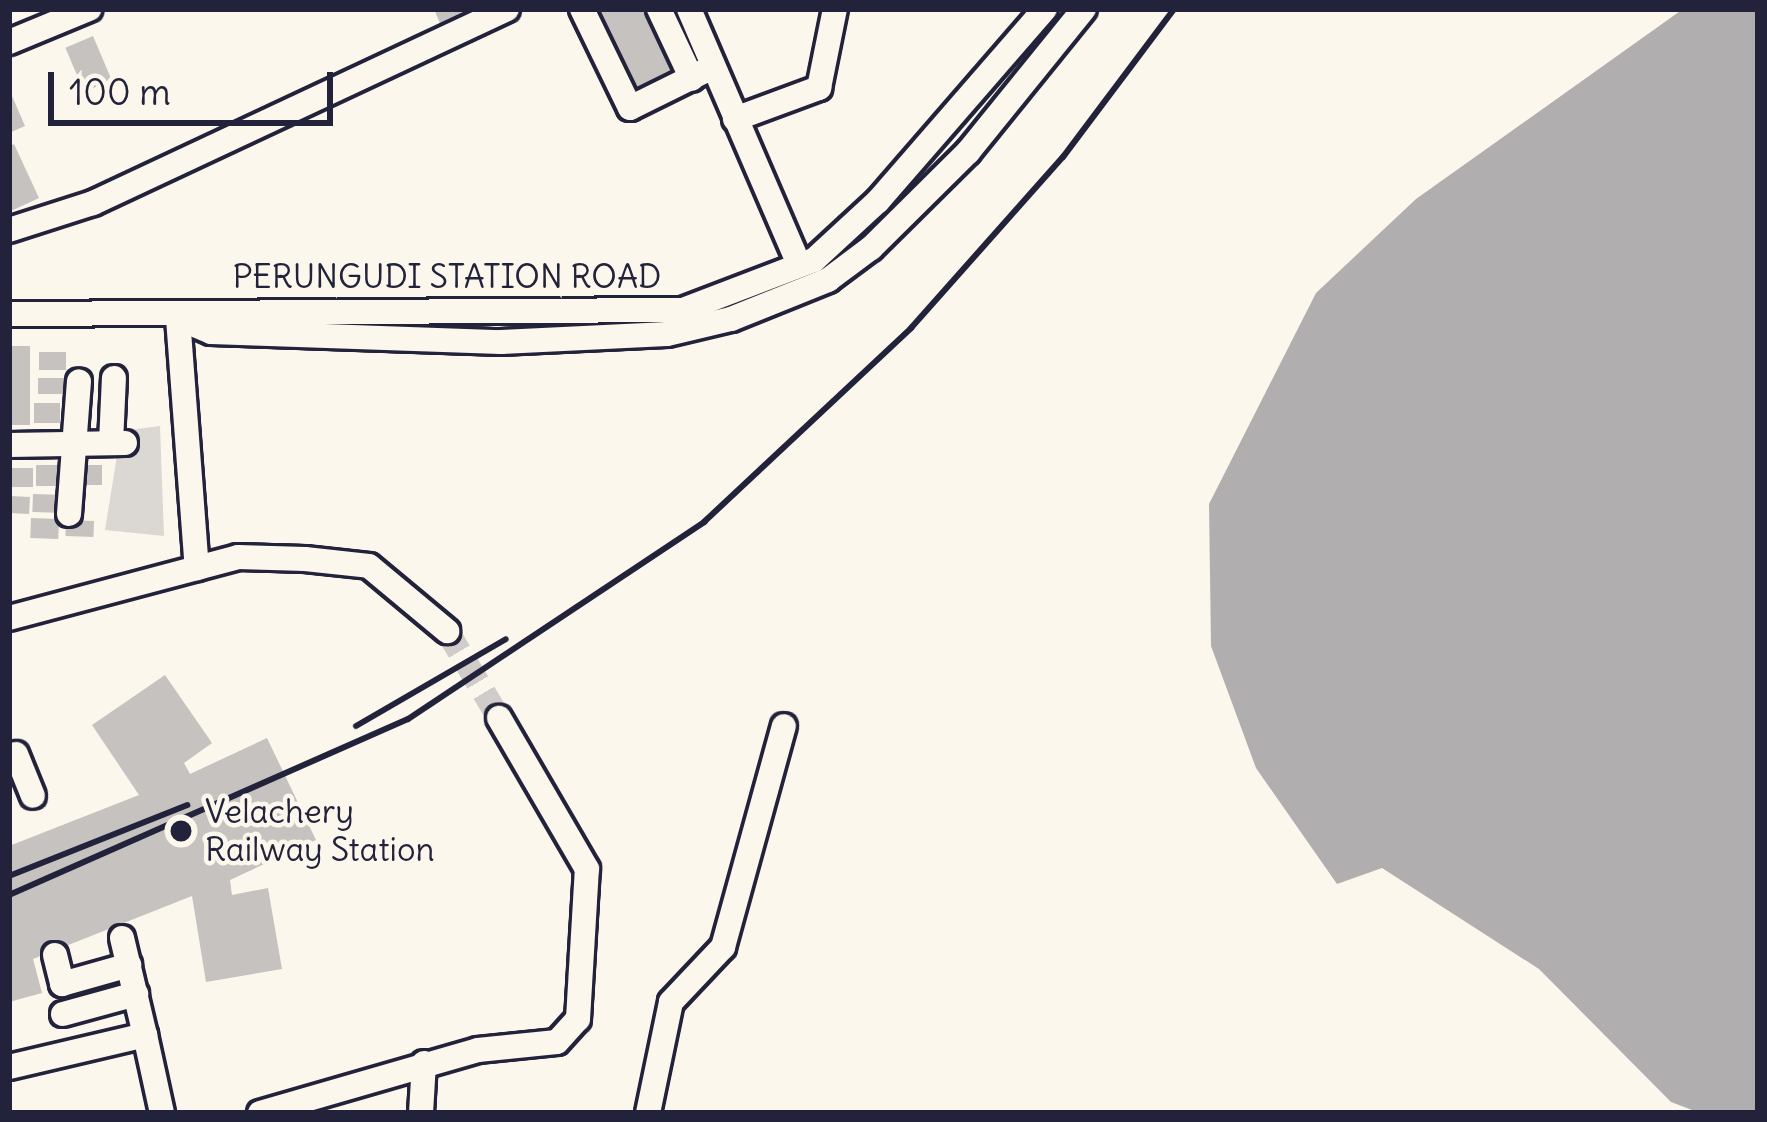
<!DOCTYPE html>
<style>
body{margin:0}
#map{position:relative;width:1767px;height:1122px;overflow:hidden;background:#fbf7ec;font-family:Delius,sans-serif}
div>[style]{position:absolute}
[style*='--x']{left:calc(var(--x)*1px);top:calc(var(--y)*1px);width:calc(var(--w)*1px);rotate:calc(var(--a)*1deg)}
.green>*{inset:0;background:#dbd8d3}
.water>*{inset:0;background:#b1aeb0}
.building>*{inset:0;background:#c6c2c0;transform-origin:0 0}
.minor-tunnel>*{height:24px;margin-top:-12px;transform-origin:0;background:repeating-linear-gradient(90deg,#d0ccc9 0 24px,transparent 0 36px)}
.roads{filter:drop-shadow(3px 0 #22223b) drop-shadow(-3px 0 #22223b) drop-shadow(0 3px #22223b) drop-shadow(0 -3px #22223b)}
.minor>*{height:24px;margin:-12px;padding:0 12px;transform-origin:12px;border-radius:12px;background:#fbf7ec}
.rail>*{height:6px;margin:-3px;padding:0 3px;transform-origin:3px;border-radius:3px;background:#22223b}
.dots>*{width:33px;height:33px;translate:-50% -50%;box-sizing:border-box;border:6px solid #fbf7ec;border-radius:50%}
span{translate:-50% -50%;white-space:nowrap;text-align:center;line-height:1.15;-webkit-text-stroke:9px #fbf7ec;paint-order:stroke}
.street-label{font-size:33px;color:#22223b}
.poi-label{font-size:33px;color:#22223b}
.left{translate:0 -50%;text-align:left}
.frame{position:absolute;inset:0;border:12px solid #22223b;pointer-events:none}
.scale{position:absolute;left:48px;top:72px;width:285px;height:54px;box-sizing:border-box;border:6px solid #22223b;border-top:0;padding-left:15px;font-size:36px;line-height:42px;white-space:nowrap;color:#22223b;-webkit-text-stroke:9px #fbf7ec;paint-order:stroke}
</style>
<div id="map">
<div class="green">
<div style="clip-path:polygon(160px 426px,164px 536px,105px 530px,121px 431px)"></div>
</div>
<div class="water">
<div style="clip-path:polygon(1683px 9px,1758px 9px,1758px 1113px,1700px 1113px,1671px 1102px,1539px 969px,1382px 868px,1337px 884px,1256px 768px,1211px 646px,1209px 504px,1316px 293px,1416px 199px)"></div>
</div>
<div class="building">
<div style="clip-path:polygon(434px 9px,484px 9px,442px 28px)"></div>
<div style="clip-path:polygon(592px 9px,652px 9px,679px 79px,627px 99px)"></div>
<div style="left:93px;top:36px;width:48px;height:30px;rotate:67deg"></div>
<div style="clip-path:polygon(9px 89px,25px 126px,9px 133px)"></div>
<div style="clip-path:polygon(14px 144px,39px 198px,9px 212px,9px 147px)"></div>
<div style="left:9px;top:346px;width:21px;height:79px"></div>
<div style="left:39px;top:352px;width:27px;height:18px"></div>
<div style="left:38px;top:378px;width:27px;height:16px"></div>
<div style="left:34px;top:403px;width:26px;height:20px"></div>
<div style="left:36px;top:465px;width:27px;height:21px"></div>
<div style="left:82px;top:465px;width:20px;height:20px"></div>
<div style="left:11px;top:468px;width:22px;height:19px"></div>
<div style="left:33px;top:494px;width:24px;height:18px;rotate:2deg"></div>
<div style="left:9px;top:496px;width:21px;height:17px;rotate:3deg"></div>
<div style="left:31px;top:518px;width:28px;height:20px;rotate:2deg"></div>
<div style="left:66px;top:520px;width:28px;height:16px;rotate:2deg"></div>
<div style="clip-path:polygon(165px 675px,212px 743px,184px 763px,190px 774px,267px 738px,316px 840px,230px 880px,232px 895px,268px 888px,282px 969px,206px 982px,192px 896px,33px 959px,42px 993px,9px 1002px,9px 846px,139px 795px,92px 725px)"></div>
</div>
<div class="minor-tunnel">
<div style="--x:447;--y:631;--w:101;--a:59.1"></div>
</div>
<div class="roads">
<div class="minor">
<div style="--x:582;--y:9;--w:110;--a:64.1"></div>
<div style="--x:630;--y:108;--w:93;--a:-26.3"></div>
<div style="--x:659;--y:9;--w:77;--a:64.8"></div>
<div style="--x:689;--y:9;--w:266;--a:66.7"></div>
<div style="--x:9;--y:42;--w:87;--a:-22.4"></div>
<div style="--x:735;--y:119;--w:90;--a:-20.3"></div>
<div style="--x:819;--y:88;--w:81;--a:-78.6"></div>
<div style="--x:9;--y:230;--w:88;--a:-17.8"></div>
<div style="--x:93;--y:203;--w:457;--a:-25.1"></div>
<div style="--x:9;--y:314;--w:674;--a:-0.34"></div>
<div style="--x:683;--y:310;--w:140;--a:-20.9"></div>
<div style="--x:814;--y:260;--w:87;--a:-42.7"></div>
<div style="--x:878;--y:201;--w:254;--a:-49"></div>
<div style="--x:178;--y:318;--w:36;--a:23"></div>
<div style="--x:211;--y:332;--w:290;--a:2"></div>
<div style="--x:501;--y:342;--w:166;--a:-2.8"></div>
<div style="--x:667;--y:334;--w:66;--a:-13.2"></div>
<div style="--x:731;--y:319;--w:105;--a:-21.9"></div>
<div style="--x:828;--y:280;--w:54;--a:-36.7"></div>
<div style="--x:871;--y:248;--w:136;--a:-44.7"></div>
<div style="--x:968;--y:152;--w:184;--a:-51"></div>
<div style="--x:178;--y:318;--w:251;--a:85.7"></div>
<div style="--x:111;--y:443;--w:65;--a:-87.4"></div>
<div style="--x:9;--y:445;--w:116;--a:-1"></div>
<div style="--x:69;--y:514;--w:133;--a:-85.7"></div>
<div style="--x:9;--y:618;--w:237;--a:-14.9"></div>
<div style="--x:238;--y:557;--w:67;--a:1.7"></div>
<div style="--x:305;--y:559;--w:64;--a:6.2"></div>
<div style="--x:369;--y:566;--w:102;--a:39.8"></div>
<div style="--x:16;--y:754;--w:45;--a:68"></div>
<div style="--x:122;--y:938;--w:100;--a:76.7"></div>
<div style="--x:55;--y:955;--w:30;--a:76"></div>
<div style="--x:62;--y:984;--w:70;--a:-15.8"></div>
<div style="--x:63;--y:1014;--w:76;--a:-15.3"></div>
<div style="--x:9;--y:1067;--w:140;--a:-13.2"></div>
<div style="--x:145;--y:1035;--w:80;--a:77.7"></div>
<div style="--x:260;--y:1113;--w:227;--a:-16.1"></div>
<div style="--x:478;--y:1050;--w:79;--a:-5.8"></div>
<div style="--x:557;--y:1042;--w:31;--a:-48"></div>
<div style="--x:578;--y:1019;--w:150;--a:-86.6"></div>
<div style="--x:587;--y:869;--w:175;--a:-120.2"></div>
<div style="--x:421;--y:1113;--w:50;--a:-86.6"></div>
<div style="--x:648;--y:1113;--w:113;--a:-78.3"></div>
<div style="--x:671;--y:1002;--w:76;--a:-46.6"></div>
<div style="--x:723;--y:947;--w:229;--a:-74.6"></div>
</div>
</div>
<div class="rail">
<div style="--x:356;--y:726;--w:173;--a:-30.1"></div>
<div style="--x:9;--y:876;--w:192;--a:-21.7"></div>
<div style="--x:9;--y:895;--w:436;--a:-23.8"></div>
<div style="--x:408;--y:719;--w:356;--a:-33.6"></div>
<div style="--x:704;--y:522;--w:284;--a:-43.1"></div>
<div style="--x:911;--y:328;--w:229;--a:-48.4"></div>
<div style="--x:1063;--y:157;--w:185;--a:-53.1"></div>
</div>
<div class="dots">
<div style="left:181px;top:831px;background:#22223b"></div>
</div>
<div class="street-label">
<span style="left:447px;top:277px">PERUNGUDI STATION ROAD</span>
</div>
<div class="poi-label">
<span class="left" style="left:205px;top:831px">Velachery<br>Railway Station</span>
</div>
<div class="frame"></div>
<div class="scale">100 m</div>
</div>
